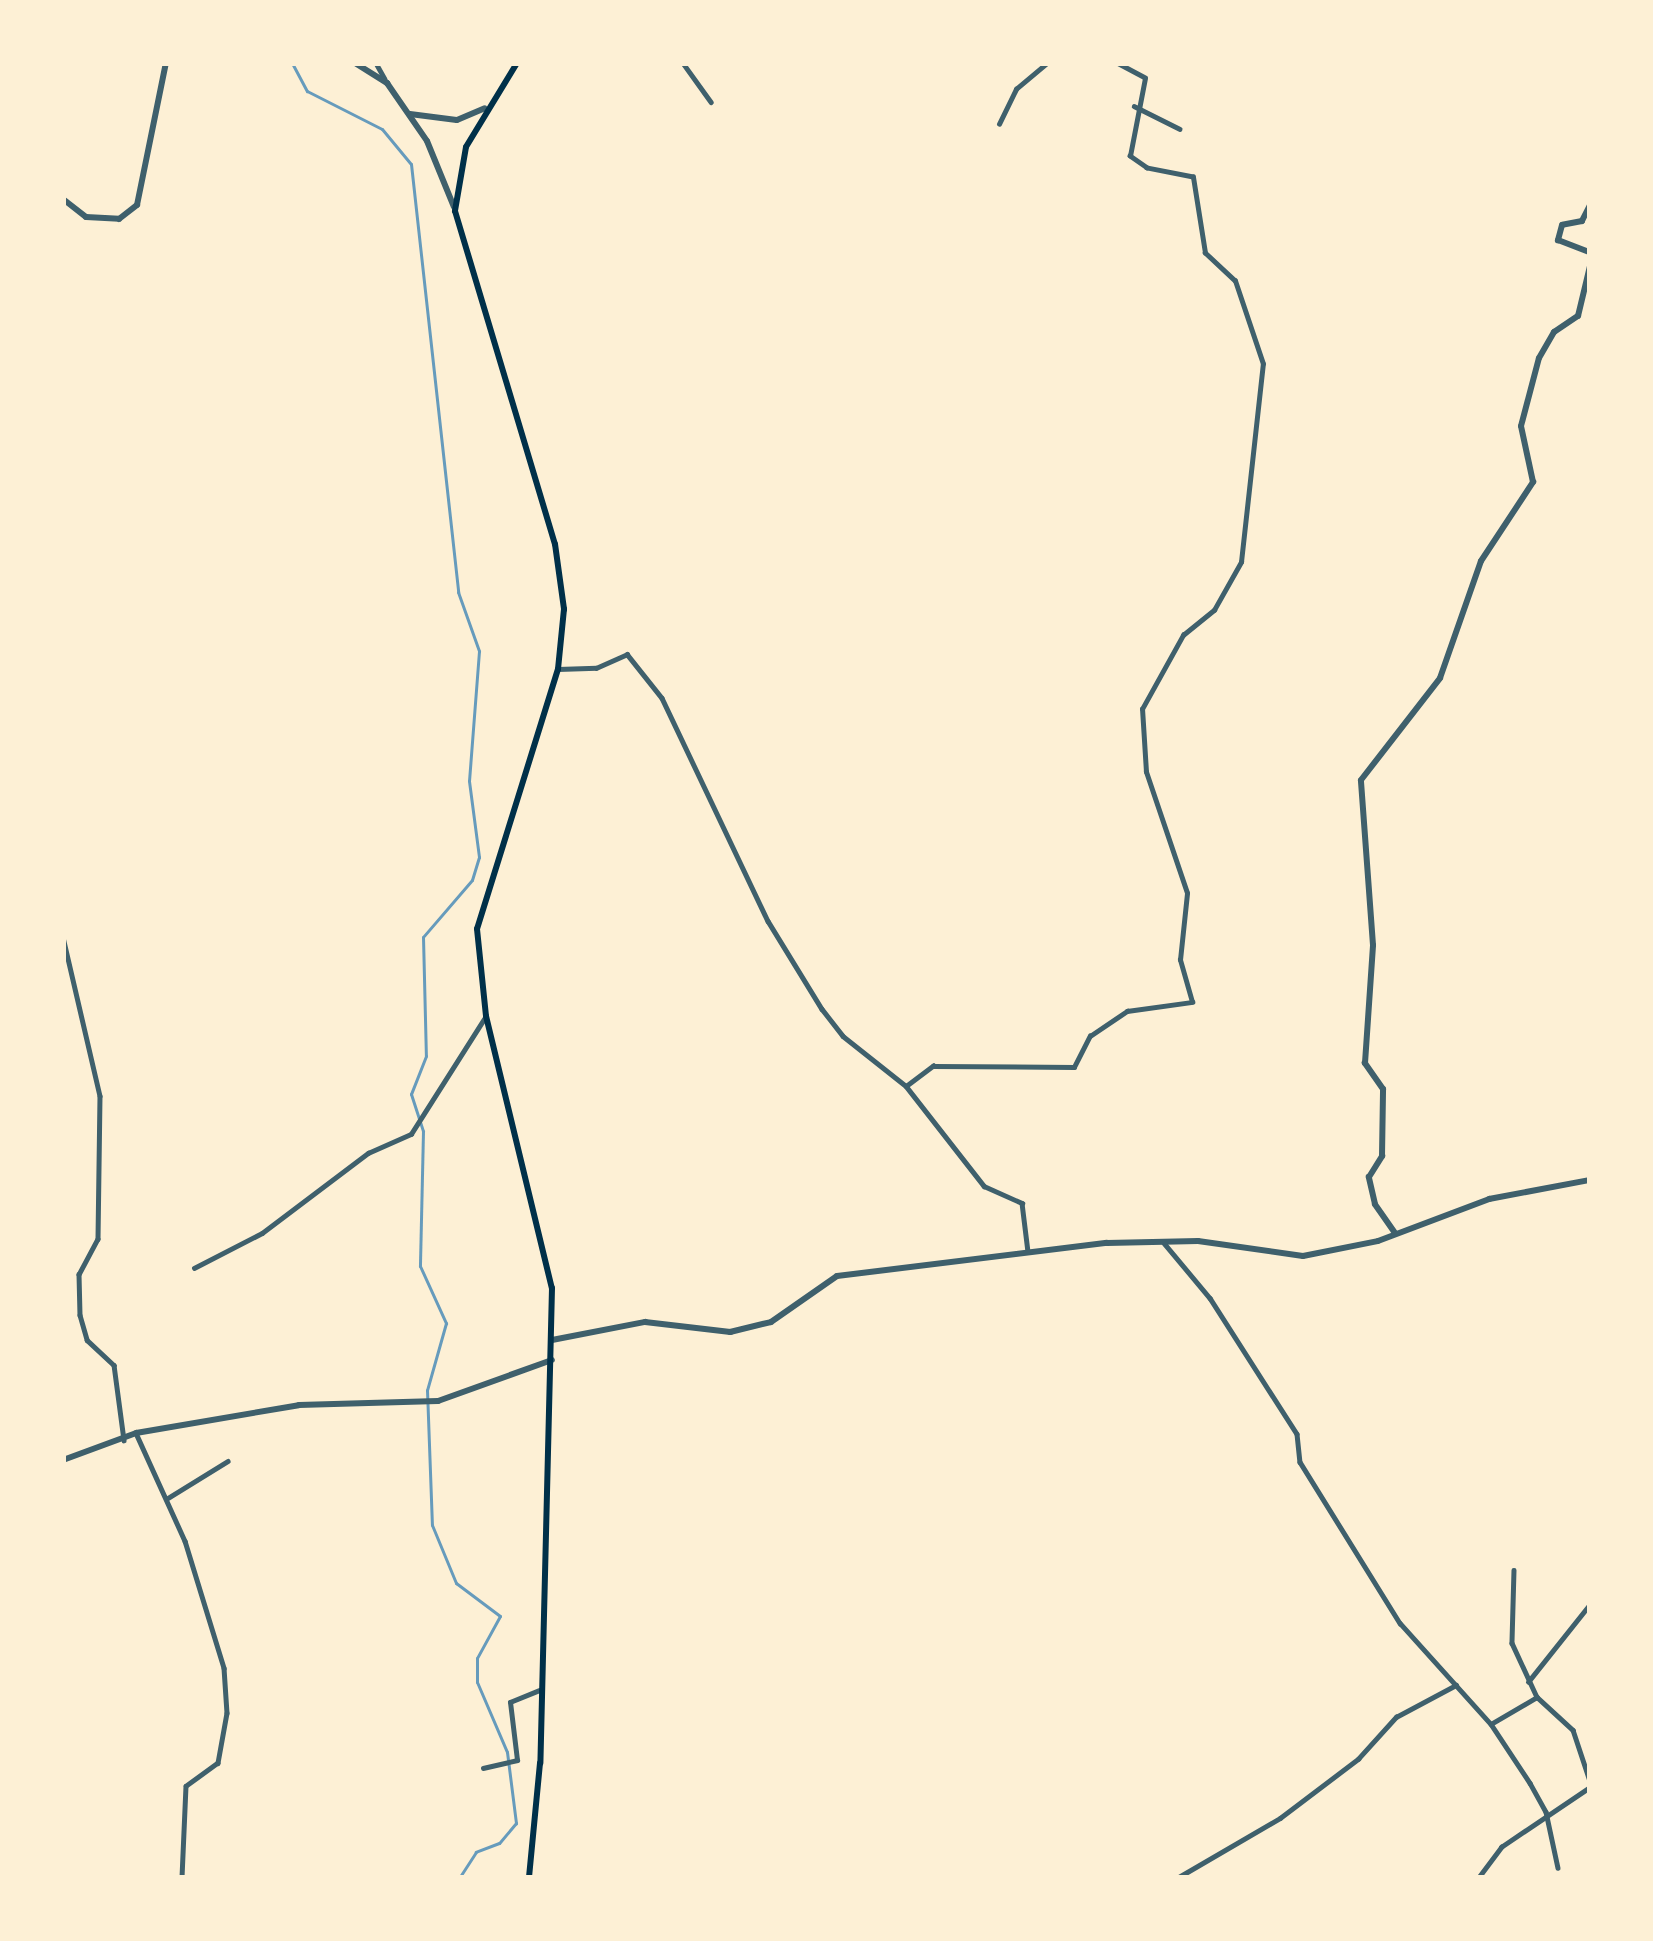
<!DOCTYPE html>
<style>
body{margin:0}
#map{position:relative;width:1653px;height:1941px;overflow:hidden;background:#fdf0d5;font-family:Barlow,sans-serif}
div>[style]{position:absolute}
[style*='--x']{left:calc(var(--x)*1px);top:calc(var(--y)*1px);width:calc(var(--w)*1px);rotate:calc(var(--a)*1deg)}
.stream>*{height:3px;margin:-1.5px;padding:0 1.5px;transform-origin:1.5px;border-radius:1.5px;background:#669bbc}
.minor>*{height:4.5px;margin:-2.25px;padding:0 2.25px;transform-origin:2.25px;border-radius:2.25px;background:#3f606c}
.tertiary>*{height:6px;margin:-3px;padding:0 3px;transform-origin:3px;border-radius:3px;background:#3f606c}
.secondary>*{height:6px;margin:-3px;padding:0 3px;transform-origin:3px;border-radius:3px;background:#003049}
span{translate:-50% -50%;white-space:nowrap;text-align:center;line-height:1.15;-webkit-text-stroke:9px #fdf0d5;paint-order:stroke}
.frame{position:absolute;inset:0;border:66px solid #fdf0d5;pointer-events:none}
</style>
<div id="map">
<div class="stream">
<div style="--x:292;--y:63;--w:32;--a:62"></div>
<div style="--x:307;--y:91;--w:84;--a:26.9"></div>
<div style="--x:382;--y:129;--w:45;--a:50.4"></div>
<div style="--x:411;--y:164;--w:431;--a:83.7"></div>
<div style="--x:458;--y:592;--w:63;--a:70.4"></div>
<div style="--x:479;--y:651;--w:130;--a:94.4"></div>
<div style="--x:469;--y:781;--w:77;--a:82.5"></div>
<div style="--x:479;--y:857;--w:24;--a:107"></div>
<div style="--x:472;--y:880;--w:75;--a:130.7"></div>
<div style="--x:423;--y:937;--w:119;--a:88.6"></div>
<div style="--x:426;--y:1056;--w:41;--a:111.5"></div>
<div style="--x:411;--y:1094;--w:39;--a:72"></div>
<div style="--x:423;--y:1131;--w:135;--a:91.3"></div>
<div style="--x:420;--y:1266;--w:63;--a:65.5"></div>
<div style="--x:446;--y:1323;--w:70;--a:105.8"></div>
<div style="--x:427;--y:1390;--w:135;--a:87.9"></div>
<div style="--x:432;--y:1525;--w:63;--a:67.5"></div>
<div style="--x:456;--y:1583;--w:55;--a:36.9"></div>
<div style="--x:500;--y:1616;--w:48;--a:118.7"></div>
<div style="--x:477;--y:1658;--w:24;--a:90"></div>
<div style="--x:477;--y:1682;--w:76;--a:66.8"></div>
<div style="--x:507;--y:1752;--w:72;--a:82.8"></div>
<div style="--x:516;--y:1823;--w:26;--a:130"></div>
<div style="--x:499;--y:1843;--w:25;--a:159"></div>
<div style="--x:476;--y:1852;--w:31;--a:123"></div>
</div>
<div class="minor">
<div style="--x:376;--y:63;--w:18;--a:61"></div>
<div style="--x:683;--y:63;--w:48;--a:54.3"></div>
<div style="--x:1059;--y:63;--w:22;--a:0"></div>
<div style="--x:1134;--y:106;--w:51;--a:26.6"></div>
<div style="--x:999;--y:124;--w:39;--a:-64"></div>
<div style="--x:1016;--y:89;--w:40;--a:-40"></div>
<div style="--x:558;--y:669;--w:38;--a:-2"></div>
<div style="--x:596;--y:668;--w:34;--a:-24"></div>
<div style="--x:627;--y:654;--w:56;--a:51.5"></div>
<div style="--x:662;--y:698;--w:247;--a:64.6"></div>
<div style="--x:768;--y:921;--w:103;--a:58.5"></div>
<div style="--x:822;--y:1009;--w:34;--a:52"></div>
<div style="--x:843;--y:1036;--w:80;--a:38.4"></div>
<div style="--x:906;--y:1086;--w:127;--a:52"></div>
<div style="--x:984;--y:1186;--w:42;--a:24.1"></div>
<div style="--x:1022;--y:1203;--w:49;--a:83"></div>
<div style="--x:63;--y:937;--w:163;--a:76.9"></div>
<div style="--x:100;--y:1096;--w:143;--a:90.8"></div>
<div style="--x:98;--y:1239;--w:40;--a:118"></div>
<div style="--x:79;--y:1274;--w:41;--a:88.6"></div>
<div style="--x:80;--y:1315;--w:26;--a:74"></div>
<div style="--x:87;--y:1340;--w:37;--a:43"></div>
<div style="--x:114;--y:1365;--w:76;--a:82.4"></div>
<div style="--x:906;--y:1086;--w:34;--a:-37"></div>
<div style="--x:933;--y:1066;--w:141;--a:0.4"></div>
<div style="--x:1074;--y:1067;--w:35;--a:-63"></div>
<div style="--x:1090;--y:1036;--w:45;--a:-34"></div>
<div style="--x:1127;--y:1011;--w:66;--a:-7.9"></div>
<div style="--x:1192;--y:1002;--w:44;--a:-105.9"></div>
<div style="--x:1180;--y:960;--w:67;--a:-84"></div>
<div style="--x:1187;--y:893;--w:128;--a:-108.7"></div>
<div style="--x:1146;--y:772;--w:63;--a:-93.6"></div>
<div style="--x:1142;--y:709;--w:85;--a:-61"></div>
<div style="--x:1183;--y:635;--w:40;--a:-39"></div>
<div style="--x:1214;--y:610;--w:55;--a:-60.6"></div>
<div style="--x:1241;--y:562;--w:199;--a:-83.7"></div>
<div style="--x:1263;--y:364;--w:88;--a:-108.6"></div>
<div style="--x:1235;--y:281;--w:41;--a:-137"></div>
<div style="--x:1205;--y:253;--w:77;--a:-99"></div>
<div style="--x:1193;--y:177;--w:47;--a:-168.9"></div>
<div style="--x:1147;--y:168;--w:21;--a:-145"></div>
<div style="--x:1130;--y:156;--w:79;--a:-79.1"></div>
<div style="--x:1145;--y:78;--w:32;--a:-152"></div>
<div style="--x:1164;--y:1243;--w:72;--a:50.1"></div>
<div style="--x:1210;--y:1298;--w:161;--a:57.4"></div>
<div style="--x:1297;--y:1434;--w:28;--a:84"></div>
<div style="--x:1300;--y:1462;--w:190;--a:58.2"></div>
<div style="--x:1400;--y:1623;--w:136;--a:48"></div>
<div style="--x:1491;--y:1724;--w:71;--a:56.5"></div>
<div style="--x:1530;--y:1783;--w:33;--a:61"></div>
<div style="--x:1546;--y:1812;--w:57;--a:77.9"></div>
<div style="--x:194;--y:1268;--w:76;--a:-27.2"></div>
<div style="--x:262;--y:1233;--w:133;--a:-37"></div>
<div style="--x:368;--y:1153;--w:47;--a:-23.8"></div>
<div style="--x:411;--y:1134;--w:136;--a:-57.6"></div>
<div style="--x:136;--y:1433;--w:119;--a:65.6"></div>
<div style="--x:185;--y:1541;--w:133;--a:72.9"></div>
<div style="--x:224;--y:1668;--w:45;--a:86.2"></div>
<div style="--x:227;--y:1713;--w:51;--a:100.2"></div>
<div style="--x:218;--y:1763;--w:39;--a:144"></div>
<div style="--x:186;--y:1786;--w:92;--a:92.5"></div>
<div style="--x:168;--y:1498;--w:70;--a:-31.7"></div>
<div style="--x:1514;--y:1570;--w:73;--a:91.6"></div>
<div style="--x:1512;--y:1643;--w:60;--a:65.2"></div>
<div style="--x:1537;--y:1697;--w:49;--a:42.5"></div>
<div style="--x:1573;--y:1730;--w:54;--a:71.6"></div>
<div style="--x:1528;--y:1682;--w:100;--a:-51.5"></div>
<div style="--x:1491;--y:1724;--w:53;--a:-30.4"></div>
<div style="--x:483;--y:1768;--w:35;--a:-13"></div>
<div style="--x:517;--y:1760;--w:58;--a:-96.9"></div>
<div style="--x:510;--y:1702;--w:31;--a:-22"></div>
<div style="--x:1177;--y:1878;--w:119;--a:-30.2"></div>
<div style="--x:1280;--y:1818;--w:98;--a:-37.1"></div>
<div style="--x:1358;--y:1759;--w:57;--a:-47.9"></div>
<div style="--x:1396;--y:1717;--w:68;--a:-28.1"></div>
<div style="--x:1478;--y:1878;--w:39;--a:-53"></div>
<div style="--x:1501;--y:1847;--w:107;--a:-34"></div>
</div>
<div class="tertiary">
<div style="--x:355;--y:63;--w:38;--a:32"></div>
<div style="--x:387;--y:83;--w:70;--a:55.4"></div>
<div style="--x:427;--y:141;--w:71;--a:67.8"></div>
<div style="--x:410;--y:114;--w:47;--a:7.3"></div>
<div style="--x:457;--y:120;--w:30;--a:-23"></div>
<div style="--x:63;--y:199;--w:29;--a:38"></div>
<div style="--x:86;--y:217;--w:33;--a:3"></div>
<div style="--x:119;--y:219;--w:23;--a:-38"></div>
<div style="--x:137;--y:205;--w:145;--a:-78.5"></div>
<div style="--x:1590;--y:205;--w:18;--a:117"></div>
<div style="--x:1582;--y:221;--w:20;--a:169"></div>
<div style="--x:1562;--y:225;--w:16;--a:105"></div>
<div style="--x:1558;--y:240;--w:34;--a:21"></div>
<div style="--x:1395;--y:1233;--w:35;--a:-125"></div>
<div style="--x:1375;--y:1204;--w:28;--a:-103"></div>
<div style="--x:1369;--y:1177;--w:25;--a:-58"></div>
<div style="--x:1382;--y:1156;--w:67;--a:-89.1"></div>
<div style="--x:1383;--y:1089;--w:32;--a:-125"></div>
<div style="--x:1365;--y:1063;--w:118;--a:-86.1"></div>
<div style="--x:1373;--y:945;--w:165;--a:-94.2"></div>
<div style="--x:1361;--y:780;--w:129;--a:-52.2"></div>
<div style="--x:1440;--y:678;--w:124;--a:-70.7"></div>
<div style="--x:1481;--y:561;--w:95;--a:-56.6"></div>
<div style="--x:1533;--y:482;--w:57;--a:-102.1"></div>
<div style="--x:1521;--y:426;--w:70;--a:-75.2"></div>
<div style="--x:1539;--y:358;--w:30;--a:-60"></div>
<div style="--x:1554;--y:332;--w:29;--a:-34"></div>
<div style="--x:1578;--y:316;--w:51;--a:-76.5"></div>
<div style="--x:552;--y:1340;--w:95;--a:-11"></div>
<div style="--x:645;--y:1322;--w:86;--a:6.7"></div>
<div style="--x:730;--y:1332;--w:42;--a:-13.7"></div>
<div style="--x:771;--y:1322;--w:80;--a:-34.9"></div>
<div style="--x:837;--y:1276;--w:272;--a:-7"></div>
<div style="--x:1107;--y:1243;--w:91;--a:-1.3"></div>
<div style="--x:1198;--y:1241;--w:106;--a:8.1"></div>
<div style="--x:1303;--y:1256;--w:76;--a:-11.3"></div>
<div style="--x:1378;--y:1241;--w:119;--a:-20.7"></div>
<div style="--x:1489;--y:1199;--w:103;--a:-10.7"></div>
<div style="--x:63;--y:1460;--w:78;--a:-20.3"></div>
<div style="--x:136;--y:1433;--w:165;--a:-9.7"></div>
<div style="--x:299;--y:1405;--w:139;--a:-1.6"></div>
<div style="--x:438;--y:1401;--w:121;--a:-19.8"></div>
</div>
<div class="secondary">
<div style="--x:517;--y:63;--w:98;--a:121.3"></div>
<div style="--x:466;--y:147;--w:65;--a:99.8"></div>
<div style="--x:455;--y:211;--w:348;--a:73.3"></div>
<div style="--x:555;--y:544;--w:66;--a:82.1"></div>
<div style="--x:564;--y:609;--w:60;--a:95.7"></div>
<div style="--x:558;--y:669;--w:272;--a:107.3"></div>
<div style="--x:477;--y:929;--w:87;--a:84.1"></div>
<div style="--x:486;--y:1016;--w:280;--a:76.4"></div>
<div style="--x:552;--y:1288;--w:475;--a:91.4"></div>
<div style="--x:540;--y:1763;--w:116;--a:95.5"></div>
</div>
<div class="frame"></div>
</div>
